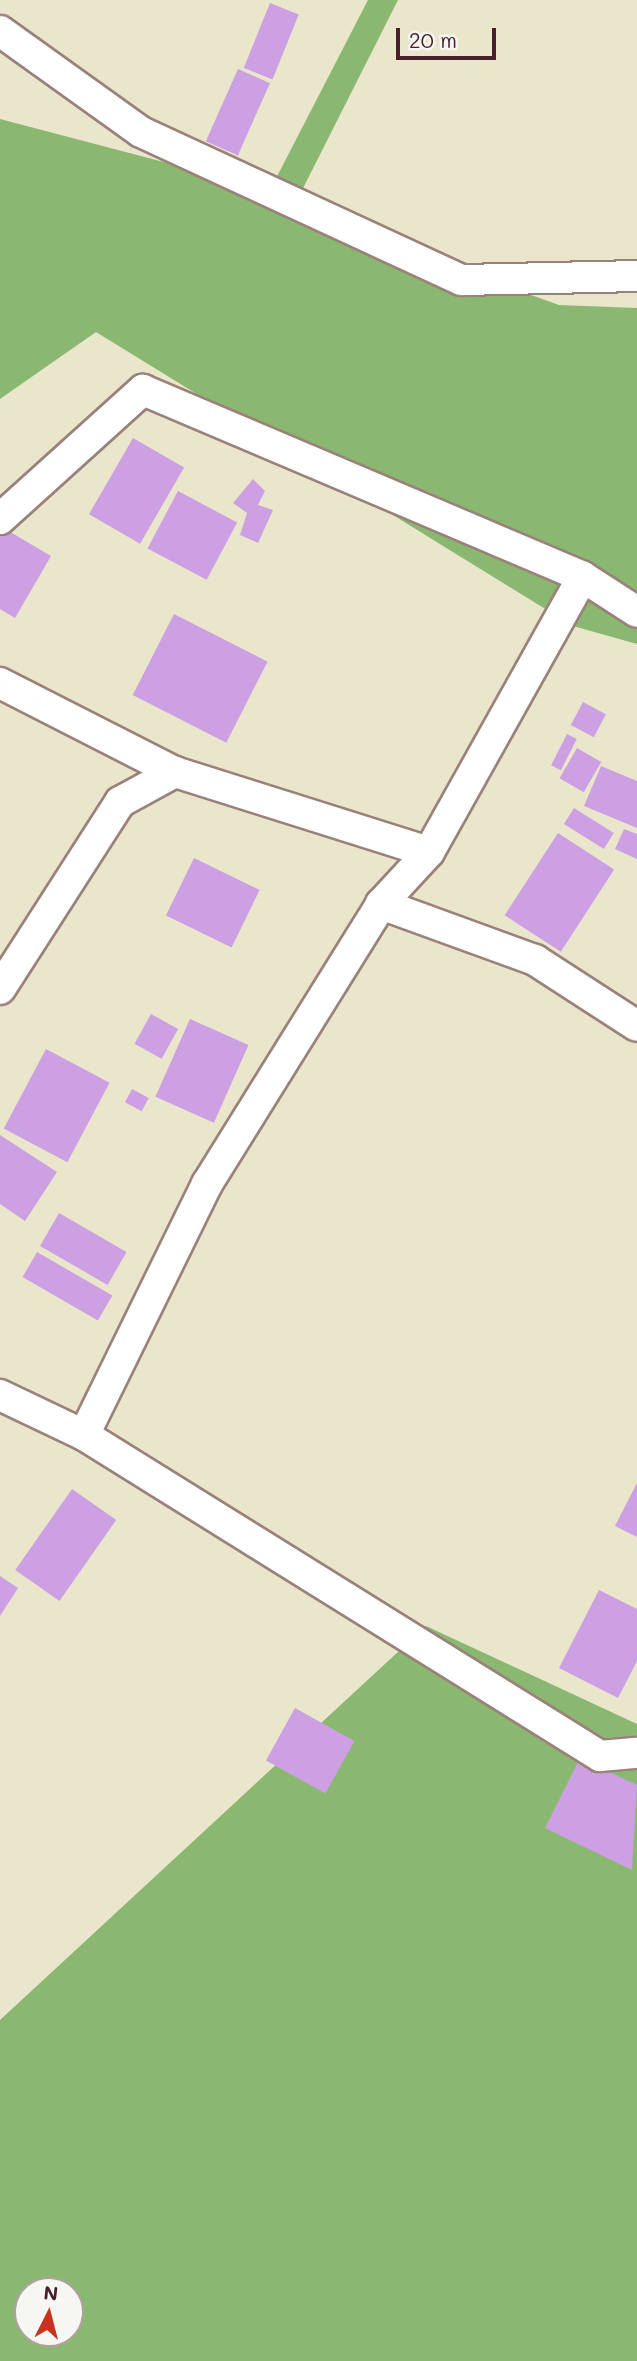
<!DOCTYPE html>
<style>
body{margin:0}
#map{position:relative;width:637px;height:2361px;overflow:hidden;background:#eae6cb;font-family:Mali,sans-serif}
div>[style]{position:absolute}
[style*='--x']{left:calc(var(--x)*1px);top:calc(var(--y)*1px);width:calc(var(--w)*1px);rotate:calc(var(--a)*1deg)}
.forest>*{inset:0;background:#8ab870}
.building>*{inset:0;background:#cca0e3;transform-origin:0 0}
.roads{filter:drop-shadow(2px 0 #9a827b) drop-shadow(-2px 0 #9a827b) drop-shadow(0 2px #9a827b) drop-shadow(0 -2px #9a827b)}
.street>*{height:30px;margin:-15px;padding:0 15px;transform-origin:15px;border-radius:15px;background:#fff}
span{translate:-50% -50%;white-space:nowrap;text-align:center;line-height:1.15;-webkit-text-stroke:5px #f6f6f2;paint-order:stroke}
.north{position:absolute;left:14px;top:2277px;width:70px;height:70px;box-sizing:border-box;background:#f6f6f2;border:2px solid #b1a0a2;border-radius:50%;rotate:6deg;font-size:19px;font-weight:700;line-height:28px;text-align:center;color:#4a1f2b}
.north::after{content:'';display:block;margin:auto;width:24px;height:32px;background:#c8321e;clip-path:polygon(50% 0,100% 100%,50% 72%,0 100%)}
.scale{position:absolute;left:396px;top:28px;width:100px;height:32px;box-sizing:border-box;border:4px solid #4a1f2b;border-top:0;padding-left:9px;font-size:21px;line-height:24px;white-space:nowrap;color:#4a1f2b;-webkit-text-stroke:5px #f6f6f2;paint-order:stroke}
</style>
<div id="map">
<div class="forest">
<div style="clip-path:polygon(368px 0,398px 0,292px 210px,559px 305px,637px 308px,637px 644px,573px 626px,96px 332px,0 399px,0 119px,270px 190px)"></div>
<div style="clip-path:polygon(evenodd,426px 1626px,637px 1724px,637px 2361px,0 2361px,0 2020px,426px 1626px,28px 2291px,70px 2291px,70px 2333px,28px 2333px,28px 2291px)"></div>
</div>
<div class="building">
<div style="left:270px;top:3px;width:31px;height:70px;rotate:22deg"></div>
<div style="left:238px;top:69px;width:35px;height:79px;rotate:24deg"></div>
<div style="left:133px;top:438px;width:59px;height:88px;rotate:30deg"></div>
<div style="clip-path:polygon(253px 479px,265px 491px,258px 505px,273px 510px,258px 543px,240px 535px,247px 513px,233px 503px)"></div>
<div style="left:178px;top:491px;width:67px;height:65px;rotate:28deg"></div>
<div style="clip-path:polygon(0 526px,51px 556px,15px 618px,0 609px)"></div>
<div style="left:174px;top:614px;width:105px;height:91px;rotate:27deg"></div>
<div style="left:583px;top:702px;width:26px;height:26px;rotate:28deg"></div>
<div style="left:567px;top:734px;width:11px;height:35px;rotate:27deg"></div>
<div style="left:577px;top:748px;width:28px;height:35px;rotate:30deg"></div>
<div style="clip-path:polygon(601px 766px,637px 781px,637px 828px,584px 806px)"></div>
<div style="left:574px;top:808px;width:47px;height:19px;rotate:32deg"></div>
<div style="clip-path:polygon(624px 829px,637px 834px,637px 859px,615px 849px)"></div>
<div style="left:558px;top:833px;width:67px;height:98px;rotate:33deg"></div>
<div style="left:194px;top:858px;width:73px;height:64px;rotate:26deg"></div>
<div style="left:151px;top:1014px;width:31px;height:34px;rotate:29deg"></div>
<div style="left:190px;top:1019px;width:64px;height:85px;rotate:24deg"></div>
<div style="left:46px;top:1049px;width:72px;height:90px;rotate:28deg"></div>
<div style="left:132px;top:1089px;width:19px;height:15px;rotate:28deg"></div>
<div style="clip-path:polygon(0 1135px,57px 1172px,25px 1221px,0 1204px)"></div>
<div style="left:59px;top:1213px;width:78px;height:38px;rotate:30deg"></div>
<div style="left:37px;top:1252px;width:87px;height:29px;rotate:30deg"></div>
<div style="clip-path:polygon(637px 1483px,637px 1537px,615px 1526px)"></div>
<div style="left:72px;top:1489px;width:54px;height:99px;rotate:35deg"></div>
<div style="clip-path:polygon(0 1576px,18px 1588px,0 1616px)"></div>
<div style="clip-path:polygon(599px 1590px,637px 1609px,637px 1661px,618px 1698px,559px 1668px)"></div>
<div style="left:295px;top:1708px;width:68px;height:60px;rotate:29deg"></div>
<div style="clip-path:polygon(580px 1758px,637px 1785px,632px 1870px,545px 1828px)"></div>
</div>
<div class="roads">
<div class="street">
<div style="--x:0;--y:31;--w:173;--a:35.6"></div>
<div style="--x:141;--y:132;--w:353;--a:24.8"></div>
<div style="--x:462;--y:280;--w:175;--a:-1.3"></div>
<div style="--x:0;--y:519;--w:193;--a:-42.1"></div>
<div style="--x:143;--y:390;--w:478;--a:23"></div>
<div style="--x:583;--y:577;--w:64;--a:32.9"></div>
<div style="--x:0;--y:683;--w:196;--a:27"></div>
<div style="--x:381;--y:904;--w:164;--a:20"></div>
<div style="--x:535;--y:960;--w:121;--a:32.9"></div>
<div style="--x:0;--y:989;--w:222;--a:-57.3"></div>
<div style="--x:120;--y:802;--w:63;--a:-28.6"></div>
<div style="--x:175;--y:772;--w:266;--a:17.5"></div>
<div style="--x:0;--y:1395;--w:93;--a:25.5"></div>
<div style="--x:84;--y:1435;--w:608;--a:31.89"></div>
<div style="--x:600;--y:1756;--w:37;--a:-5"></div>
<div style="--x:84;--y:1435;--w:280;--a:-63.9"></div>
<div style="--x:207;--y:1184;--w:330;--a:-58.1"></div>
<div style="--x:381;--y:904;--w:71;--a:-47.3"></div>
<div style="--x:429;--y:852;--w:315;--a:-60.8"></div>
</div>
</div>
<div class="north">N</div>
<div class="scale">20 m</div>
</div>
